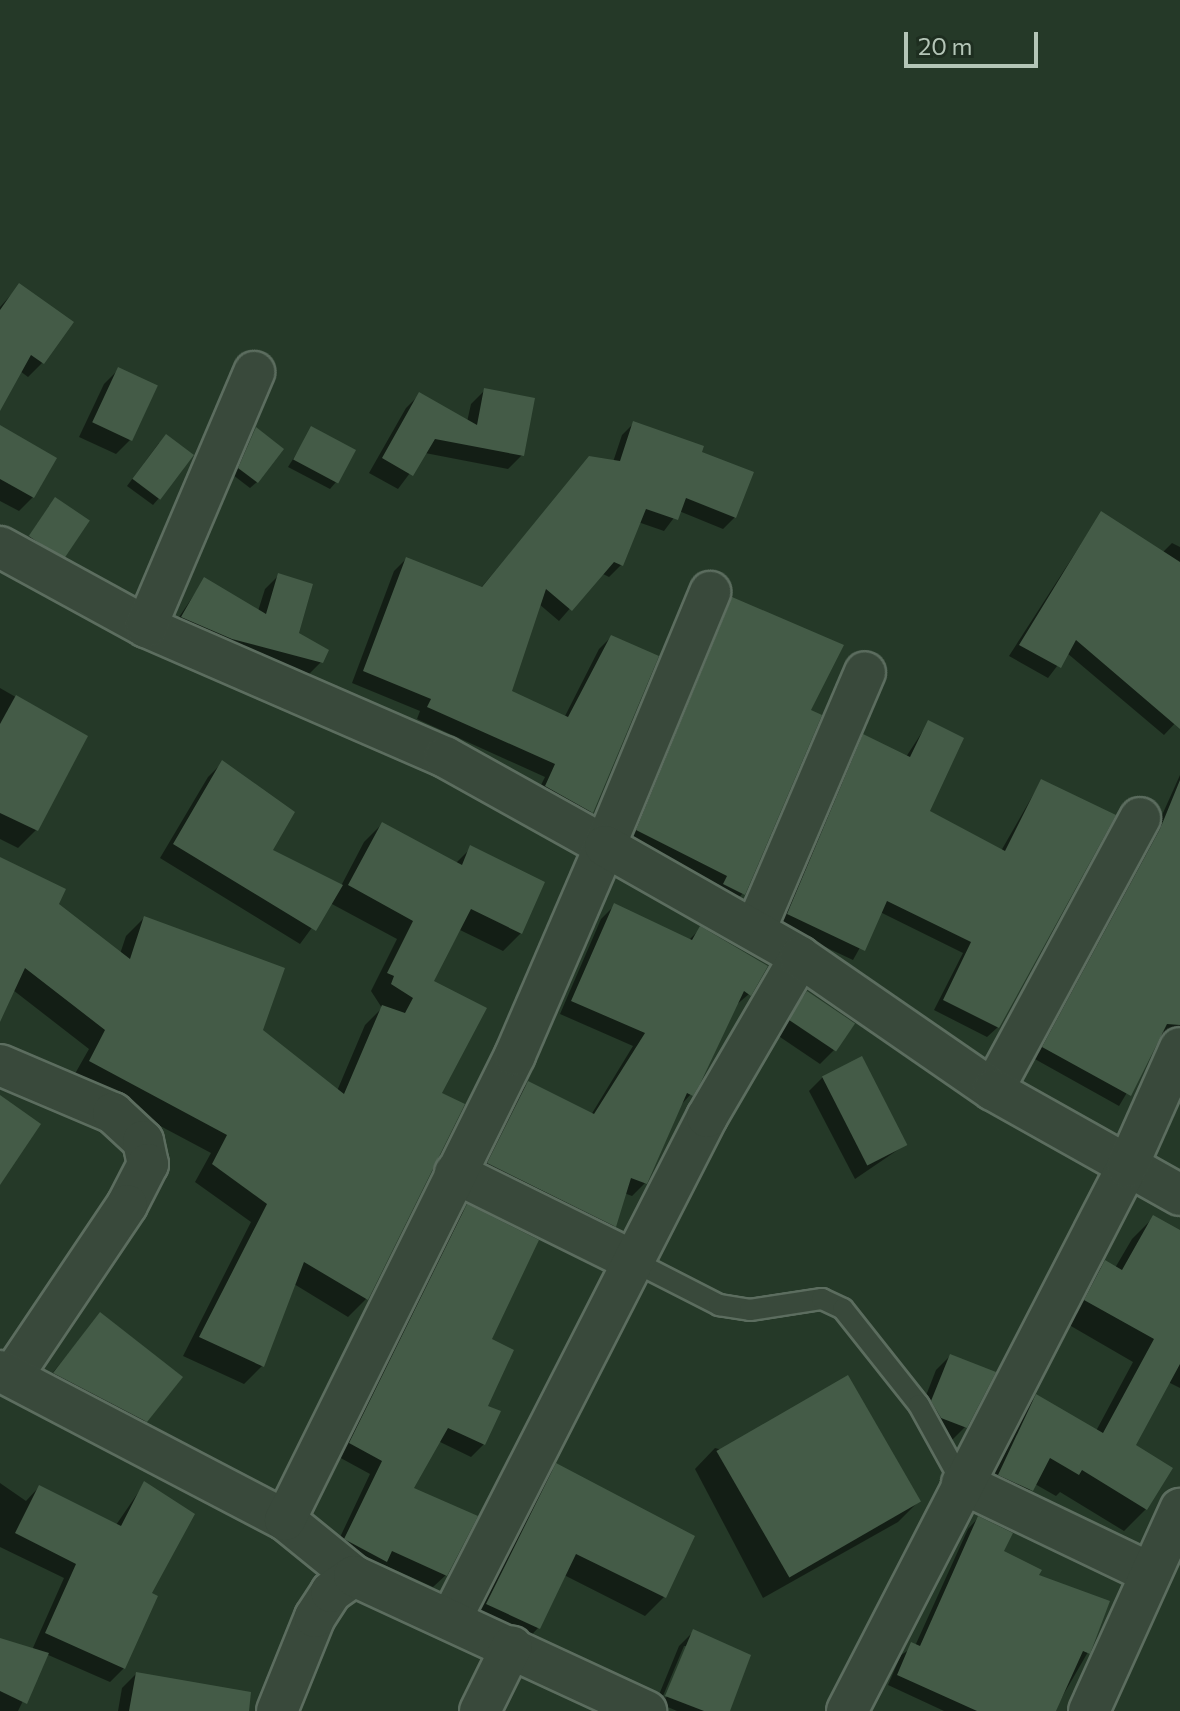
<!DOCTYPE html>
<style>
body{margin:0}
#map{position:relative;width:1180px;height:1711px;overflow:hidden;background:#253928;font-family:Commissioner,sans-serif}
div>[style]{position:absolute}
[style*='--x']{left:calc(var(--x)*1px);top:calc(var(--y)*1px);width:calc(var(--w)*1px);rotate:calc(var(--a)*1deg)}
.shadow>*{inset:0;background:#0007}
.building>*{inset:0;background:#445b47;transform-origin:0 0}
.roads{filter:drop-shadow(2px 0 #5c6d5f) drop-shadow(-2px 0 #5c6d5f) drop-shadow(0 2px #5c6d5f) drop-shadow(0 -2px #5c6d5f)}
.lane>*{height:20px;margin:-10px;padding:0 10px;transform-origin:10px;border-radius:10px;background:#39493b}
.street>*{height:40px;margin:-20px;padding:0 20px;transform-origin:20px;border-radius:20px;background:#39493b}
span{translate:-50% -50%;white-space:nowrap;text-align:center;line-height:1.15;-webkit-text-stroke:6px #1e2e20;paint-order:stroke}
.scale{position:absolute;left:904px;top:32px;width:134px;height:36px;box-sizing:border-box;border:4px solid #b4c5b7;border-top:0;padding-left:10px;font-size:24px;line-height:28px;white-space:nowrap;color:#b4c5b7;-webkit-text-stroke:6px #1e2e20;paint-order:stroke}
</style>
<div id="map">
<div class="shadow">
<div style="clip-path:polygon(19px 286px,42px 363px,28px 377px,20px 371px,0 407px,0 307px)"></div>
<div style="clip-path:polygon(118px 370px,130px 440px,116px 454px,79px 437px,104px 384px)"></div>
<div style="clip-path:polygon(485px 390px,522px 455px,508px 469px,425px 453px,398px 489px,369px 473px,406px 408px,420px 394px,467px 422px,471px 404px)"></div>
<div style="clip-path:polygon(634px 423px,699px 453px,735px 517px,723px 529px,679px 511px,664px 531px,638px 522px,621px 565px,609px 577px,601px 573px,559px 621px,539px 604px,509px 692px,564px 718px,599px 649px,611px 637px,591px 812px,579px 824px,534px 799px,545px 777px,417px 719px,420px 711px,352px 683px,394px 571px,406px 559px,480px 589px,590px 458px,613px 462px,622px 435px)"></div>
<div style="clip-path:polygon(0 427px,33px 497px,19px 511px,0 501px)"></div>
<div style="clip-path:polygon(312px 429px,336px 482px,330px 489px,288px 467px)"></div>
<div style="clip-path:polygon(256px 430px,257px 482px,250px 488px,233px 475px)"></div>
<div style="clip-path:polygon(159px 443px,159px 498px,153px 505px,127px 486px)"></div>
<div style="clip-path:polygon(49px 506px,64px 555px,57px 562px,24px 544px)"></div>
<div style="clip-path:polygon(1101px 513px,1162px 553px,1172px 543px,1180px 547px,1180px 718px,1164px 735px,1067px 653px,1048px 678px,1009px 656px)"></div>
<div style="clip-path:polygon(279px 575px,297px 634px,321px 662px,307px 676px,169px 632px,204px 580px,258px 611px,265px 589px)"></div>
<div style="clip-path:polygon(732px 600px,809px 710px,743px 893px,735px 902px,715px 893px,719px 885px,629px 840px,723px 609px)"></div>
<div style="clip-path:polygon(0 688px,85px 737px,36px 830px,18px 848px,0 839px)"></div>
<div style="clip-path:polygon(928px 723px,927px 812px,1001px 851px,1041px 781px,998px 1027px,987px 1037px,934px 1010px,963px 953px,880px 912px,853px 960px,778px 925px,854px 747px,864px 737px,906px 757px)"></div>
<div style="clip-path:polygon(222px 763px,270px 851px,341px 886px,364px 842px,382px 824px,455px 864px,471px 848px,521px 933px,503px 951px,460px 930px,431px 982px,439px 1094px,462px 1105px,366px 1299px,348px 1317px,294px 1284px,262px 1366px,244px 1384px,183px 1356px,251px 1222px,195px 1182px,211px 1153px,72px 1079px,89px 1049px,13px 990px,0 861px,120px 954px,126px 936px,144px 918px,260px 1031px,337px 1091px,365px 1025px,382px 1008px,371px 991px,397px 939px,330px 903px,300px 944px,160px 858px,208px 777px)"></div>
<div style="clip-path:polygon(1180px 775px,1180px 1039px,1159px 1039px,1119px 1106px,1033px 1058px,1150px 842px)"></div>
<div style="clip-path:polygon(614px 906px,688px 941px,700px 929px,749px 994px,735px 1006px,691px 1094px,679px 1107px,645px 1183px,632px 1196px,624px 1193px,614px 1226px,601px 1239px,476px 1177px,515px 1096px,528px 1083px,591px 1115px,633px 1046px,560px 1014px,601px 919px)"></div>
<div style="clip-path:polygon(807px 993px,834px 1050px,820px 1064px,777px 1035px)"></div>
<div style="clip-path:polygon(823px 1077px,905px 1145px,855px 1179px,809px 1091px)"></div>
<div style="clip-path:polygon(467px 1207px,489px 1340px,484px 1444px,471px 1457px,438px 1441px,412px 1489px,446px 1575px,433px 1587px,382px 1564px,373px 1573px,333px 1552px,370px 1474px,337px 1456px,454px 1220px)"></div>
<div style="clip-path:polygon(1154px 1217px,1180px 1233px,1180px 1388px,1168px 1382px,1133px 1446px,1146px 1509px,1124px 1531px,1060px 1492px,1056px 1496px,1035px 1484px,1009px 1512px,977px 1497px,1014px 1419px,1036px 1397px,1096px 1431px,1133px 1362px,1064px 1322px,1083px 1285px,1105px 1263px,1115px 1268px,1132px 1239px)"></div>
<div style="clip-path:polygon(100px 1315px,145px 1420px,131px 1435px,41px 1387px)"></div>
<div style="clip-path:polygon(950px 1356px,965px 1427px,951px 1441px,927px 1432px,918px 1416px,936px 1370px)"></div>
<div style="clip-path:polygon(715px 1448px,918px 1502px,898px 1522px,763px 1598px,695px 1469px)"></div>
<div style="clip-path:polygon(557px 1466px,692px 1537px,664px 1597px,645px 1616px,564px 1575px,538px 1628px,520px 1647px,469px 1623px,538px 1484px)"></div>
<div style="clip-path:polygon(0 1483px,26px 1501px,39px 1487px,116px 1525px,144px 1484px,149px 1594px,124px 1668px,110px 1682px,46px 1654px,18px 1711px,0 1711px,0 1641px,32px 1650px,64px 1578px,0 1547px)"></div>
<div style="clip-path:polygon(978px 1518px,1001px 1552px,1036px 1576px,1088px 1652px,1054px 1711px,944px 1711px,888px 1685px,901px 1655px,915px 1646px,968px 1529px)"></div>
<div style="clip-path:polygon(evenodd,693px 1632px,728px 1711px,677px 1711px,656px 1702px,679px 1646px,693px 1632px,684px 1646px,688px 1646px,666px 1698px,663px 1696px,684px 1646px)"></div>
<div style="clip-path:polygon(136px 1674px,218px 1711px,118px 1711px,122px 1688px)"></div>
</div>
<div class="building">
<div style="clip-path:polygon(19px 283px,74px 322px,44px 364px,31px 355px,0 411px,0 310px)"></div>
<div style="left:118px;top:367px;width:44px;height:61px;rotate:25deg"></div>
<div style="clip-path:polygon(484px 388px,535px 398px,524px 456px,435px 439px,413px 476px,382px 458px,419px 392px,477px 425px)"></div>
<div style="clip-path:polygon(633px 421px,704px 446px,702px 452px,754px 472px,736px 518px,686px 498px,678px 520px,646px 509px,623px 566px,614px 562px,572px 611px,546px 589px,512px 691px,568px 717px,611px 635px,659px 656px,593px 813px,545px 786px,555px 764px,427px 707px,431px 699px,363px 671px,406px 557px,482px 587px,589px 456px,620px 461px)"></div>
<div style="clip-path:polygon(0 425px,57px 458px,34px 498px,0 479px)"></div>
<div style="left:311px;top:426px;width:51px;height:38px;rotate:28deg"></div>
<div style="clip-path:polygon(256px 427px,284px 449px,258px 483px,238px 468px)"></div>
<div style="left:166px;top:434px;width:35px;height:56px;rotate:37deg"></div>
<div style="left:55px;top:497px;width:42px;height:47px;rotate:34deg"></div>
<div style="clip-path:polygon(1101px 511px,1180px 562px,1180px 729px,1076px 640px,1061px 668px,1019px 645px)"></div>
<div style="clip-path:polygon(278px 573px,313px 584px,299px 633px,329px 650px,323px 663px,232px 639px,181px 617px,204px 577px,266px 614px)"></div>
<div style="clip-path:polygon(732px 597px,844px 645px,811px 710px,822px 715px,745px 895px,723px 884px,727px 876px,636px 830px)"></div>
<div style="clip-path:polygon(16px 695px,88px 736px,38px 831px,0 813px,0 724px)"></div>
<div style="clip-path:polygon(928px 720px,964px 738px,930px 811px,1005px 851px,1041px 779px,1116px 815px,999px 1028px,943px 1000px,971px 942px,887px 901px,865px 951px,787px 914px,863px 734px,910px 757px)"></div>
<div style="clip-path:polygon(222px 760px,295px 812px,273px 850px,343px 885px,316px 931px,173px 844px)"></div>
<div style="clip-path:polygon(1180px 780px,1180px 1025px,1167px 1024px,1131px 1096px,1042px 1047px,1160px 829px)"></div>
<div style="clip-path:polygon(382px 822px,462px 865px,470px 845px,545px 882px,522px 934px,471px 909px,434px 981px,487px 1008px,442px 1093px,465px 1104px,368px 1300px,304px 1262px,264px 1367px,199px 1337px,267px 1204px,212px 1164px,227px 1135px,89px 1061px,105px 1030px,25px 968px,0 1022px,0 857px,66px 889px,59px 904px,130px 959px,144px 916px,285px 968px,263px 1030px,344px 1094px,382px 1005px,405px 1013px,413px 998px,391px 984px,394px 976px,387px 973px,413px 921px,348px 885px)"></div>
<div style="clip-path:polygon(614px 903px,692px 940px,700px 926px,768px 966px,751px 996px,744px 991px,700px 1084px,693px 1096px,687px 1093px,647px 1184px,631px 1178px,616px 1227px,487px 1163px,528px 1081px,594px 1114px,645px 1033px,571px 1001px)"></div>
<div style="left:807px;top:991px;width:58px;height:34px;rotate:34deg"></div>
<div style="left:862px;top:1056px;width:100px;height:45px;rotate:63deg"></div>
<div style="clip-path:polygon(0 1095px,41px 1124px,0 1185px)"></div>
<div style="clip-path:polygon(467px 1204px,539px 1240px,492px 1339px,514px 1350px,488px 1406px,501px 1411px,485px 1445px,448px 1428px,414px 1488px,478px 1516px,447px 1576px,392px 1551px,387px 1562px,344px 1539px,382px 1461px,349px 1443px)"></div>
<div style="clip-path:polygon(1153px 1215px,1180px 1230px,1180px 1364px,1136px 1445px,1173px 1468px,1147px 1510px,1082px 1470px,1079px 1475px,1050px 1458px,1033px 1491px,998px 1475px,1036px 1394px,1103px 1433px,1154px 1339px,1084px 1300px,1105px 1260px,1122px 1270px)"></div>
<div style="clip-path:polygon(100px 1312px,183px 1377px,147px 1422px,53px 1373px)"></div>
<div style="clip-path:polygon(950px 1354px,996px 1372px,967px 1428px,941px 1418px,931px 1401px)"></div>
<div style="left:848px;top:1375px;width:146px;height:152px;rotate:60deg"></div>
<div style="clip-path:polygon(556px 1463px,695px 1536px,666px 1598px,576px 1554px,540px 1629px,486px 1604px)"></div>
<div style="clip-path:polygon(144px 1481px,195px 1514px,152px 1593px,158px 1596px,125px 1669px,45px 1633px,76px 1564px,15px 1533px,39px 1485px,121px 1526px)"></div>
<div style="clip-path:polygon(978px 1516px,1013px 1533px,1004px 1551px,1042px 1570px,1039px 1575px,1110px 1601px,1090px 1654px,1083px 1651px,1056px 1711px,977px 1711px,897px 1675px,911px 1642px,920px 1646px)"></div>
<div style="clip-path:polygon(693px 1629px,751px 1655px,730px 1711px,704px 1711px,665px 1696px)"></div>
<div style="clip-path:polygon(0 1638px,49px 1653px,27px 1704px,0 1691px)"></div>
<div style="clip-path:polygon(136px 1672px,251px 1692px,249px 1711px,129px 1711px)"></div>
</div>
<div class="roads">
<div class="lane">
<div style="--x:633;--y:1261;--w:97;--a:27.1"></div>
<div style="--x:719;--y:1305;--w:31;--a:9"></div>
<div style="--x:750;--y:1310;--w:73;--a:-8.7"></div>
<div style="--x:822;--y:1299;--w:23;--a:25"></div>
<div style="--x:843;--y:1309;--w:122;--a:51.6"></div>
<div style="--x:919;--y:1405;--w:89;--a:61.1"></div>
</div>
<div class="street">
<div style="--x:0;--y:547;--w:166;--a:28.7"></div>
<div style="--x:146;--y:627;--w:326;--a:23.5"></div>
<div style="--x:445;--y:757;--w:183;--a:29.1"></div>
<div style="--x:605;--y:846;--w:275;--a:-67.5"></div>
<div style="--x:146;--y:627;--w:277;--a:-67"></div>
<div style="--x:755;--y:930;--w:280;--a:-66.9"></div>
<div style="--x:0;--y:1065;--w:123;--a:23"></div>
<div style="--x:113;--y:1113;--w:41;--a:43"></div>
<div style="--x:143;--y:1141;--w:24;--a:78"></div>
<div style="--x:148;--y:1164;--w:46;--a:117.1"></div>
<div style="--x:127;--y:1205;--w:206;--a:123.9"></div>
<div style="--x:993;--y:1090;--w:309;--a:-61.6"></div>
<div style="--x:455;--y:1173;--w:199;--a:26.3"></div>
<div style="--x:0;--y:1371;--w:322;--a:27.6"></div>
<div style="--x:962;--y:1483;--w:206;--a:25.6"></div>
<div style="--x:354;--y:1576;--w:89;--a:-140.9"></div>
<div style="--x:285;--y:1520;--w:519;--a:-63.68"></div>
<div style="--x:515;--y:1055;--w:228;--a:-66.7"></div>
<div style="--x:605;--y:846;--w:224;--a:29.6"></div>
<div style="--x:452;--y:1617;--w:561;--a:-62.98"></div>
<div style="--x:707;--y:1117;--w:185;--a:-59.8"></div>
<div style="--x:800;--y:957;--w:234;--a:34.6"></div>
<div style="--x:993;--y:1090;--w:214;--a:29.3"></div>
<div style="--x:277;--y:1711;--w:101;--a:-68"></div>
<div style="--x:315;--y:1617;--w:30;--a:-57"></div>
<div style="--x:331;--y:1592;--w:28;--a:-35"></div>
<div style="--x:354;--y:1576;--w:322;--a:24.8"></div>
<div style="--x:480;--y:1711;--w:72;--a:-63.8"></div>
<div style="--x:847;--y:1711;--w:612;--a:-62.76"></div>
<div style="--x:1127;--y:1167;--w:130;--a:-66"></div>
<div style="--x:1089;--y:1711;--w:222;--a:-65.7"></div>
</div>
</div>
<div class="scale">20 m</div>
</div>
